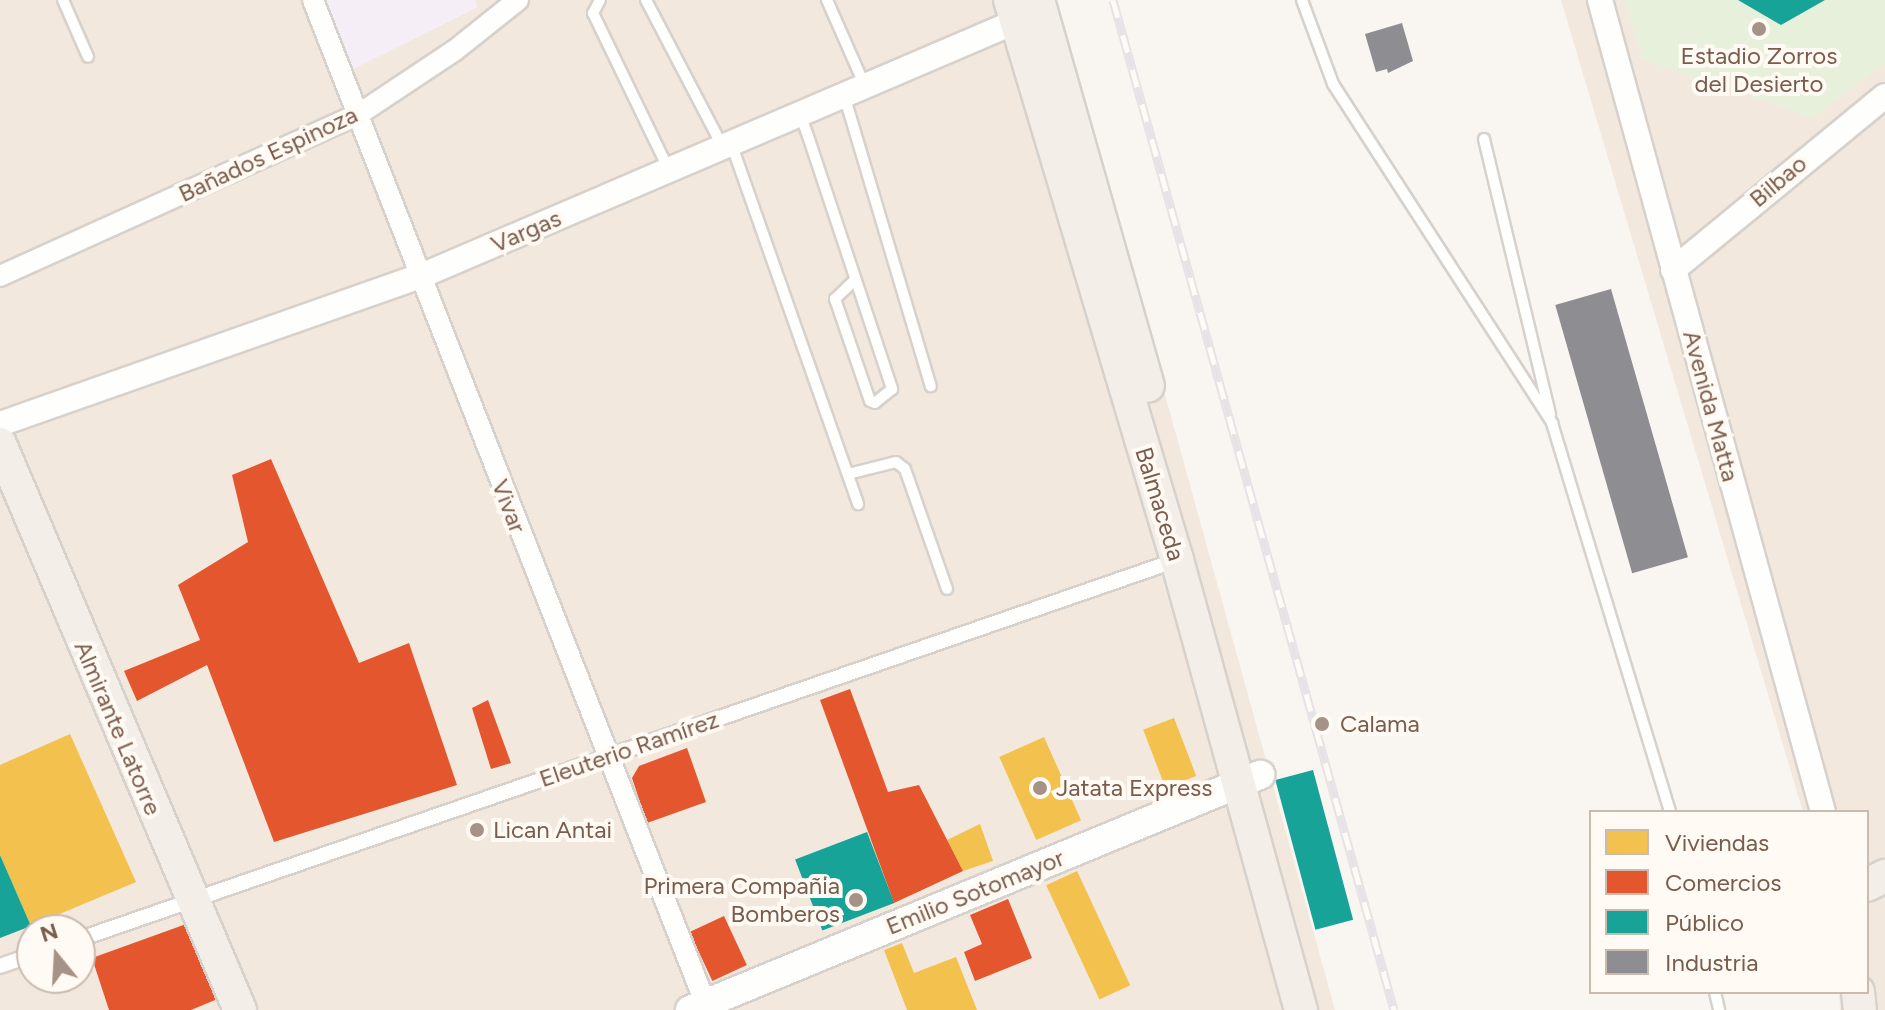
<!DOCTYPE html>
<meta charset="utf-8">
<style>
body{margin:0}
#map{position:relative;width:1885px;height:1010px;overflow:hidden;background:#f9f5f0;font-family:Figtree,sans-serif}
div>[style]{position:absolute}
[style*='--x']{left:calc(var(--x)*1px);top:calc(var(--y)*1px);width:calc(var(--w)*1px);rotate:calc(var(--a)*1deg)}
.residential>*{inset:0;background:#f2e8de}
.education>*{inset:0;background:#f6eef6}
.green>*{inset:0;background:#e7f0db}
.homes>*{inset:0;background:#f2c14e;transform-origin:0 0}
.shops>*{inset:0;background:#e4572e;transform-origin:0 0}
.public>*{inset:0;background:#17a398;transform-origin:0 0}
.industry>*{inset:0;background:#8d8d92;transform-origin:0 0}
.roads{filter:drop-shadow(2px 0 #d7d1cb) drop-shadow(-2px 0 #d7d1cb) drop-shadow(0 2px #d7d1cb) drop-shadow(0 -2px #d7d1cb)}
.service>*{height:10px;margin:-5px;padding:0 5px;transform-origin:5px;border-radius:5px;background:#fefefd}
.pedestrian>*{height:14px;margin:-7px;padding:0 7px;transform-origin:7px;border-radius:7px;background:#fefefd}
.minor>*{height:20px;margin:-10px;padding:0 10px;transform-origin:10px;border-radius:10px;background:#fefefd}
.tertiary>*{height:24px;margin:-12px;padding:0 12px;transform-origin:12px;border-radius:12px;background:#fefefd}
.secondary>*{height:28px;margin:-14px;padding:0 14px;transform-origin:14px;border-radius:14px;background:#fefefd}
.primary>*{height:32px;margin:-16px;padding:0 16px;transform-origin:16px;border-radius:16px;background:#f3eee8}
.rail>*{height:9px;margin-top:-4.5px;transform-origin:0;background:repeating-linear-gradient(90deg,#fffaf3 0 18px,#e6e3e7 0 36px);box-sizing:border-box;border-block:2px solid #e6e3e7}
.dots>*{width:22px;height:22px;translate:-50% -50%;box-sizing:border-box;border:4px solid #fffaf3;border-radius:50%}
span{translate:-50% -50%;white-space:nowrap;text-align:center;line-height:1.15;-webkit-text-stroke:8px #fffaf3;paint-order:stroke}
.poi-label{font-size:24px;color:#7a5c4d}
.left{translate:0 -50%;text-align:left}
.right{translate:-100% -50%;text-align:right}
.street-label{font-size:24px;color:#7a5c4d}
.legend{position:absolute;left:1589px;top:810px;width:280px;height:184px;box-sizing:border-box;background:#fffaf3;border:2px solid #cabbb1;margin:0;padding:10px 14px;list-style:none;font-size:24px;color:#7a5c4d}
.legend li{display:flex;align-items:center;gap:16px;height:40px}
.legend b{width:40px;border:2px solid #cabbb1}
.north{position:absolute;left:16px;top:914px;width:80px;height:80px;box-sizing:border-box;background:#fffaf3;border:2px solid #cabbb1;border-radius:50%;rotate:342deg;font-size:22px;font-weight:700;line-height:32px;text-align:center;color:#7a5c4d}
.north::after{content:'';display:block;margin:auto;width:28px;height:36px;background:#a69286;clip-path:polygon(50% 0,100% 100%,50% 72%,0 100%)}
</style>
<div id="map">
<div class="residential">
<div style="clip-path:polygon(evenodd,0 0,1056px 0,1335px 1010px,0 1010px,0 0,32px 930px,80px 930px,80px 978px,32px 978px,32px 930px)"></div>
<div style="clip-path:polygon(1561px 0,1885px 0,1885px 1010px,1840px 1010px,1839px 992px,1867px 992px,1867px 812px,1803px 812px)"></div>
</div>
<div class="education">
<div style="clip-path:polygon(326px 0,475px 0,478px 7px,353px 69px)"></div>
</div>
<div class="green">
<div style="clip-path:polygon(1625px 0,1885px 0,1885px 63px,1813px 118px,1642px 59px)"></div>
</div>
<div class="homes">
<div style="left:1174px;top:718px;width:62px;height:33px;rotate:69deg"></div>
<div style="clip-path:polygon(70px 734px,136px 882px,31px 926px,0 855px,0 765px)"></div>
<div style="left:1044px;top:737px;width:91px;height:49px;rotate:66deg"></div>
<div style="clip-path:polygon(980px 824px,993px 861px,963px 871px,947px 840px)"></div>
<div style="left:1077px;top:871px;width:126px;height:34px;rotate:65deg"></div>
<div style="clip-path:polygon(902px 943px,914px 973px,956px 957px,977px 1010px,907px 1010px,884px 950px)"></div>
</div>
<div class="shops">
<div style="clip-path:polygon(271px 459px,359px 663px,409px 643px,457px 785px,274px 842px,207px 665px,137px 701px,124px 671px,200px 640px,178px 585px,248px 542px,232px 475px)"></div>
<div style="clip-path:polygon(850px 689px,888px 792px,919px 785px,963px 871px,894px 903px,820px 700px)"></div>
<div style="clip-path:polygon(488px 700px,511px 763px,491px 769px,472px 708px)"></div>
<div style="clip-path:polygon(687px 748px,706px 802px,647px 823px,632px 778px,639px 766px)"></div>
<div style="clip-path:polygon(1008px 899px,1032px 958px,975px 981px,964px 952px,982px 944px,970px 915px)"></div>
<div style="left:724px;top:916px;width:54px;height:38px;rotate:65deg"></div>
<div style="clip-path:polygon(189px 923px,220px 998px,191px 1010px,109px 1010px,92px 958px)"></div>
</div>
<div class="public">
<div style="clip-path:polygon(1738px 0,1825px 0,1781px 25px)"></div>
<div style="left:1313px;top:770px;width:155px;height:39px;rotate:75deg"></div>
<div style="left:867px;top:832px;width:76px;height:77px;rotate:69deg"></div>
<div style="clip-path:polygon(0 855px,31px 926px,0 938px)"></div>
</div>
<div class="industry">
<div style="clip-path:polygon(1402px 23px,1413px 61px,1388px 73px,1387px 69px,1376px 72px,1365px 34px)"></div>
<div style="left:1611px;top:289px;width:279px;height:58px;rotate:74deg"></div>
</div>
<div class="roads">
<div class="service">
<div style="--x:63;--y:0;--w:62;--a:66.3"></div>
<div style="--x:600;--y:0;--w:15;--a:118"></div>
<div style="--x:593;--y:13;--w:174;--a:64.2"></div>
<div style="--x:646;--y:0;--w:166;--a:62.4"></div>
<div style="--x:827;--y:0;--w:94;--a:66.2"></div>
<div style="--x:1302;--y:0;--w:90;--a:69.7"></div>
<div style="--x:1333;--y:84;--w:404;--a:57.1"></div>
<div style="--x:1552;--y:423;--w:407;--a:73.1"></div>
<div style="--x:844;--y:95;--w:304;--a:73.4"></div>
<div style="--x:800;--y:114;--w:23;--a:70"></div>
<div style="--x:808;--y:136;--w:267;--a:71.6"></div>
<div style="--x:892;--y:389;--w:22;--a:141"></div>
<div style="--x:875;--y:403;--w:5;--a:-158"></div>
<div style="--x:870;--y:401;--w:108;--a:-108.9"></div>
<div style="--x:835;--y:299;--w:28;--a:-44"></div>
<div style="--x:1484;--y:139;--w:283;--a:76.5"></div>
<div style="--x:731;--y:143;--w:383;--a:70.6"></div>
<div style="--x:848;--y:474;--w:49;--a:-14"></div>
<div style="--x:896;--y:462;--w:11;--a:38"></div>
<div style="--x:905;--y:469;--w:127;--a:70.7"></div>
<div style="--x:1715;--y:992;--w:18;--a:77"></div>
</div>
<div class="pedestrian">
<div style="--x:80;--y:939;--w:1161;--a:-19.06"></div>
<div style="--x:0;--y:966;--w:34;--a:-19"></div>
</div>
<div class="minor">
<div style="--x:313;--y:0;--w:1084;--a:68.64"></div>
<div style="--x:0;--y:276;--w:394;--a:-24.3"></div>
<div style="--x:359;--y:114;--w:114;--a:-33.6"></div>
<div style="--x:454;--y:51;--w:82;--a:-38.6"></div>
</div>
<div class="tertiary">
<div style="--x:1600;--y:0;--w:842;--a:74.64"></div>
<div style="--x:1673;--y:270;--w:274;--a:-39.4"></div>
<div style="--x:0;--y:424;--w:446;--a:-19.4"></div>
<div style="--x:421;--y:276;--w:663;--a:-23.16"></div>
</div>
<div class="secondary">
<div style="--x:690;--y:1010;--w:617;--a:-22.41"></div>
</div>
<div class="primary">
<div style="--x:1010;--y:0;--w:584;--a:73.39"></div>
<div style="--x:1177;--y:560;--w:467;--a:74.6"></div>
<div style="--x:1038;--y:0;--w:401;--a:74.1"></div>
<div style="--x:0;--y:444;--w:615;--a:67.02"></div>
<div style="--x:1867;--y:885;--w:20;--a:-27"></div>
<div style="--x:1858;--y:992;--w:18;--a:84"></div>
</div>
</div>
<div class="rail">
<div style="--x:1113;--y:0;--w:1048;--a:74.45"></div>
</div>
<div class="dots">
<div style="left:1759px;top:29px;background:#a69286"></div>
<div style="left:1322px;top:724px;background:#a69286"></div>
<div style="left:1040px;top:788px;background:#a69286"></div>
<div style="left:477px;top:830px;background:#a69286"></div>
<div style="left:856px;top:900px;background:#a69286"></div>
</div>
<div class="poi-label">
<span style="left:1759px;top:70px">Estadio Zorros<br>del Desierto</span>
<span class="left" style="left:1340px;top:724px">Calama</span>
<span class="left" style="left:1056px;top:788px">Jatata Express</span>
<span class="left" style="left:493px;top:830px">Lican Antai</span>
<span class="right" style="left:840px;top:900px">Primera Compañia<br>Bomberos</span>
</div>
<div class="street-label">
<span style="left:268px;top:154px;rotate:-25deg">Bañados Espinoza</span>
<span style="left:1778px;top:181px;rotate:-40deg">Bilbao</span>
<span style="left:526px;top:231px;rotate:-23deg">Vargas</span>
<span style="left:1711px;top:406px;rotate:75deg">Avenida Matta</span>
<span style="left:1160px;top:504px;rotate:73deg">Balmaceda</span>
<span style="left:509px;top:506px;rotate:69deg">Vivar</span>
<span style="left:118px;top:728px;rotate:67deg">Almirante Latorre</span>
<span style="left:629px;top:749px;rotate:-19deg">Eleuterio Ramírez</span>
<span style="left:975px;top:892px;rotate:-22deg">Emilio Sotomayor</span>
</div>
<ul class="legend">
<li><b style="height:22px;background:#f2c14e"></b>Viviendas</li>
<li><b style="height:22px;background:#e4572e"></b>Comercios</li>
<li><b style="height:22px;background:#17a398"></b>Público</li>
<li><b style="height:22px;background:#8d8d92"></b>Industria</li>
</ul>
<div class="north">N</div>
</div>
